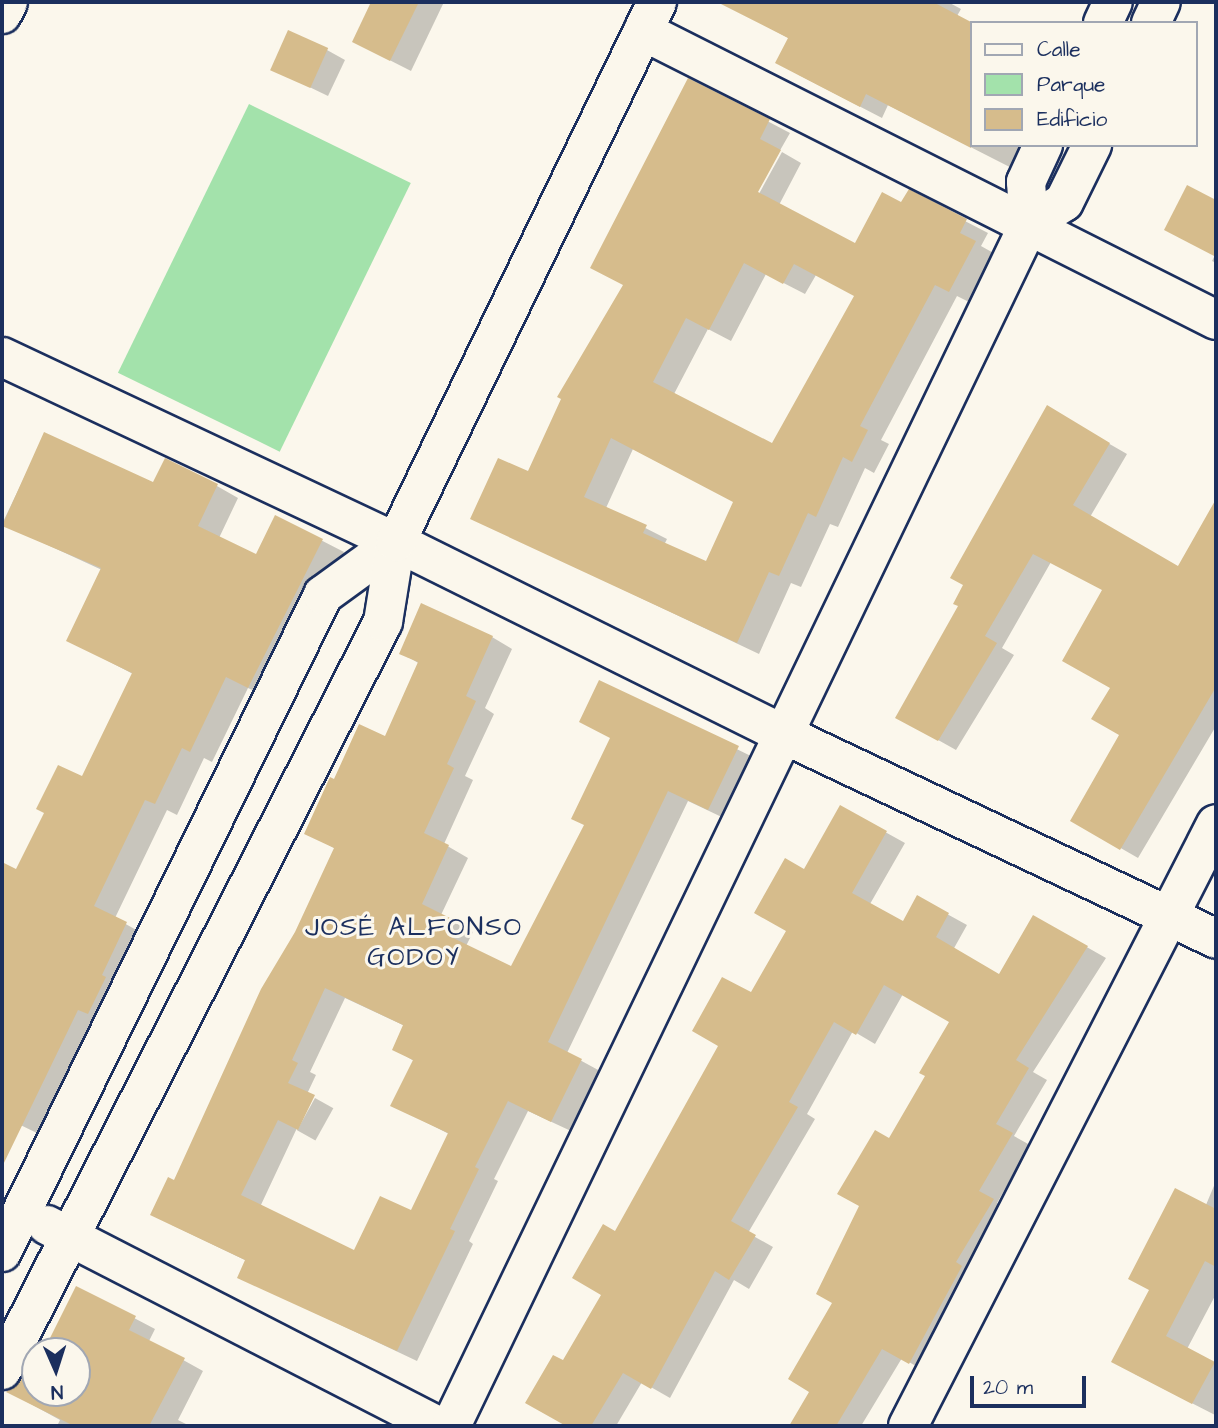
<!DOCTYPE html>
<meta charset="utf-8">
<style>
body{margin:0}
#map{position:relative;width:1218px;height:1428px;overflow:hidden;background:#fbf7ec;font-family:"Architects Daughter",sans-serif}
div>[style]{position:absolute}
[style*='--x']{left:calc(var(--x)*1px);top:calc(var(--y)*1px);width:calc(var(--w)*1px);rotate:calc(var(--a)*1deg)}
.green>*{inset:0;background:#a3e2ab;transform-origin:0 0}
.shadow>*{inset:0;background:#0003;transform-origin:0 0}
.building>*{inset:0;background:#d6bc8c;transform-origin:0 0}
.roads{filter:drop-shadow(2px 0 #1b2f5e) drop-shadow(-2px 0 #1b2f5e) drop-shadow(0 2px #1b2f5e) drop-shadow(0 -2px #1b2f5e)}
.street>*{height:38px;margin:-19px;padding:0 19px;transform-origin:19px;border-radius:19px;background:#fbf7ec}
span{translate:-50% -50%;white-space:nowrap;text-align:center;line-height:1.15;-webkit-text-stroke:6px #fbf7ec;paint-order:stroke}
.neighbourhood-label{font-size:26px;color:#1b2f5e;letter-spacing:2px}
.frame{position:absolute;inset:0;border:4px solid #1b2f5e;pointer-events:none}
.legend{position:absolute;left:970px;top:21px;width:228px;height:126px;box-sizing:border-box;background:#fbf7ec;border:2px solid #a1a7b3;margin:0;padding:9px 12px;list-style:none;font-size:21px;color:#1b2f5e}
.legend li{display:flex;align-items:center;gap:14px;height:35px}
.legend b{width:35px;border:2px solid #a1a7b3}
.north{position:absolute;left:21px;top:1337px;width:70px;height:70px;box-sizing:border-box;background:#fbf7ec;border:2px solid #a1a7b3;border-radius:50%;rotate:177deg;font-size:19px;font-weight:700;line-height:28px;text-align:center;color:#1b2f5e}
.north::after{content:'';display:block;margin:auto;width:24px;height:32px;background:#1b2f5e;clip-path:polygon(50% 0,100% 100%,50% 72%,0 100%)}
.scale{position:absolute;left:970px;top:1376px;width:116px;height:32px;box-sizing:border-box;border:4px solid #1b2f5e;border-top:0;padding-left:9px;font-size:21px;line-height:24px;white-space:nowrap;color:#1b2f5e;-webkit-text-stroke:5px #fbf7ec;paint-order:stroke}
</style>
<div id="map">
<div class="green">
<div style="left:249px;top:104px;width:180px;height:299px;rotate:26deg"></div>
</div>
<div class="shadow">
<div style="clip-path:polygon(373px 2px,444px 2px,411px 71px,354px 42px)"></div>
<div style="clip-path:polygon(865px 2px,948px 2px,961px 9px,957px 16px,971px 23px,971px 145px,1049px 145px,1031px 178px,888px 105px,882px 118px,799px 75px,790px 39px,724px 3px)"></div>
<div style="clip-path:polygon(327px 50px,345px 60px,328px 96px,272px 69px)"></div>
<div style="clip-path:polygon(evenodd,689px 80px,790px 133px,752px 199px,755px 201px,782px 152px,801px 163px,779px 205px,856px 246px,902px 205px,909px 192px,988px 233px,981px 246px,997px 255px,971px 303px,957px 296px,881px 440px,889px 444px,874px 473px,865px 468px,838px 527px,830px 524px,801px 587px,791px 583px,759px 654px,472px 518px,529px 474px,625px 285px,689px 80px,766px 274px,805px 294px,816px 275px,856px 296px,772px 445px,674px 394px,708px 329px,731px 341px,766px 274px,689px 80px,633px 449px,735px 502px,707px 564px,664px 545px,667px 539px,606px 508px,633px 449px)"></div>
<div style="clip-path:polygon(1188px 187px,1216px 202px,1216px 263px,1212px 261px,1215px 255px)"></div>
<div style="clip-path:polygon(1047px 408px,1127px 454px,1090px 517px,1178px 568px,1216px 506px,1216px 726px,1138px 858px,1072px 820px,1122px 734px,1104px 590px,1051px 562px,1002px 648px,1014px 655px,956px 750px,897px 717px,960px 606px)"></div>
<div style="clip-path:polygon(45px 434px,154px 485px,217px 486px,238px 498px,219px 538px,257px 556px,276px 517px,344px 552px,269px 698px,248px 688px,212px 762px,204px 758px,177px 815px,167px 810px,115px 918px,147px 936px,43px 1136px,2px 1116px,2px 864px,17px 871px,83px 778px,133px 674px,68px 640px,102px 570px,2px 524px)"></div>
<div style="clip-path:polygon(evenodd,492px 637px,512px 649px,485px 708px,494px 714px,465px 776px,473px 780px,444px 844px,468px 858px,441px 915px,473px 932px,466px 946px,511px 968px,586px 825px,612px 738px,600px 682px,757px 759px,728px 820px,688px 801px,567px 1053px,600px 1071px,571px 1131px,528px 1111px,494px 1179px,498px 1181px,469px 1241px,473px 1244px,417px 1361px,239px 1277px,247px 1261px,172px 1225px,175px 1183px,336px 849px,307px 833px,335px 781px,385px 738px,420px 664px,401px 653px,492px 637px,345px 998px,405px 1026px,394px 1049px,414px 1061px,392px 1105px,449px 1134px,412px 1212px,355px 1252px,260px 1207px,312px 1096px,307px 1094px,316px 1075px,310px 1072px,345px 998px)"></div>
<div style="clip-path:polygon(840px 807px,905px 843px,870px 904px,904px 923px,918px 898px,967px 925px,953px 950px,1000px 976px,1034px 917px,1106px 958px,1033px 1072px,1047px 1080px,1014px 1136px,1030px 1145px,997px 1203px,1012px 1211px,928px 1373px,902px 1358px,861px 1426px,791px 1426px,812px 1391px,862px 1206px,889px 1141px,928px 1076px,951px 1021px,903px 994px,875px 1044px,853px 1031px,807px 1114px,815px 1119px,748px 1233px,773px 1247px,749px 1289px,734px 1280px,670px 1398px,642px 1382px,616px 1426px,569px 1426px,528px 1402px,563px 1363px,603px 1294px,616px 1234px,788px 931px,805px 871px)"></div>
<div style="left:315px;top:1098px;width:21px;height:37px;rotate:29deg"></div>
<div style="clip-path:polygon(1216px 1181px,1216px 1294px,1187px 1349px,1216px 1364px,1215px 1415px,1135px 1374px)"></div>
<div style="clip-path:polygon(77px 1288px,155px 1329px,149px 1341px,203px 1371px,178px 1420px,190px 1426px,57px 1426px,60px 1420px,9px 1392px,22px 1382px,35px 1357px,35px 1393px,77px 1393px,77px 1351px,46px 1351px)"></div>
</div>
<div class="building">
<div style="clip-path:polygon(371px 2px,419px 2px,390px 61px,352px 42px)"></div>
<div style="clip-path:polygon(717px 2px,933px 2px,971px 22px,971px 148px,866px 94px,860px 107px,775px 63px,788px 38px)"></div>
<div style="left:288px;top:30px;width:44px;height:44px;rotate:24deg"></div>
<div style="clip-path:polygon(evenodd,688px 78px,770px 119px,760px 139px,781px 150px,758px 192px,855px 243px,882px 192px,901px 202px,909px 189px,967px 219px,960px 233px,976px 241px,949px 292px,935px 285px,860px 426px,868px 430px,852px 462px,843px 457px,816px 517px,808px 513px,779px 576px,769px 572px,737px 643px,470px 519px,498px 458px,528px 471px,561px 399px,557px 397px,623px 285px,590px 268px,688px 78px,744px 263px,783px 284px,794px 264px,854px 296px,772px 443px,653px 382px,686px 318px,709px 330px,744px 263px,688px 78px,611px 438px,733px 502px,706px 561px,643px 533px,647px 525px,584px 497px,611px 438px)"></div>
<div style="clip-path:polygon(1187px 185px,1216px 200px,1216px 257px,1164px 230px)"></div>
<div style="clip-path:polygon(1047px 405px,1110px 443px,1073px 505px,1178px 566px,1216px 499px,1216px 687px,1120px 850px,1070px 821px,1119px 735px,1091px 719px,1110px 688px,1062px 661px,1102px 590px,1033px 554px,985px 636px,997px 643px,938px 741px,895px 718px,958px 606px,953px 604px,963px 585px,950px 578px)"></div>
<div style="clip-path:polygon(44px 432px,153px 482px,165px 458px,218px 484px,198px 526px,256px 554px,275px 515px,323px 539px,248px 688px,226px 677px,190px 752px,182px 748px,155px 804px,145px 800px,94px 906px,127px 922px,102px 975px,106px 977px,88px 1014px,78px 1010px,2px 1167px,2px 862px,16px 869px,44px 813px,36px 809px,58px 765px,82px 776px,132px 673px,66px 641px,101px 568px,2px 526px)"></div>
<div style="clip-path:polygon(evenodd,421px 603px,493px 636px,466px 696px,476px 701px,447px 764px,454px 768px,424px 833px,449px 845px,422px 904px,454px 920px,447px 935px,511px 966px,584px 825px,571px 819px,610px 738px,579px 722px,599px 680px,739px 746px,708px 810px,668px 791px,548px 1042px,582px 1059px,551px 1122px,508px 1101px,475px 1167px,479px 1169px,450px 1229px,455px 1231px,397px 1351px,237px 1278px,245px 1260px,150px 1215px,168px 1177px,174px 1180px,261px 989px,295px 932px,334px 848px,304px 834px,330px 777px,334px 779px,359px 724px,385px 736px,418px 662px,399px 654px,421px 603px,325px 988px,403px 1025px,392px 1050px,413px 1060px,390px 1106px,448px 1133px,411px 1210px,380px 1196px,354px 1250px,241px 1195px,278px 1120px,298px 1130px,315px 1095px,288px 1083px,298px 1063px,292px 1060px,325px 988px)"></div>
<div style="clip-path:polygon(840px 805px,887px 831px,852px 893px,903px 921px,917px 895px,949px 913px,936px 937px,999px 974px,1033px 915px,1088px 946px,1016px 1060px,1029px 1068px,996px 1124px,1013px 1133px,979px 1191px,994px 1199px,956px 1262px,962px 1266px,909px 1364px,882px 1349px,836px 1426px,789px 1426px,809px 1392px,788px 1379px,832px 1303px,816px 1294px,859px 1206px,837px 1194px,875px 1130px,889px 1138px,925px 1076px,919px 1073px,949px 1022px,884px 985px,856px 1035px,834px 1022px,789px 1102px,798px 1107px,731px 1221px,756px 1235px,729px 1280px,715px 1271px,651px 1389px,623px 1373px,591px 1426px,566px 1426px,525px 1403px,553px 1355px,563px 1360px,601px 1295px,572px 1278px,603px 1224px,615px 1231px,718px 1046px,692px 1031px,722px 977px,751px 992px,786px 931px,754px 913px,785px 858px,804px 869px)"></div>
<div style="clip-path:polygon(1175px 1188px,1216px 1209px,1216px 1267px,1205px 1261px,1166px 1336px,1215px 1362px,1192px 1404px,1111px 1362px,1149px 1290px,1128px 1279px)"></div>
<div style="clip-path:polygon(76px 1286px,136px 1316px,129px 1330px,185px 1358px,149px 1426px,74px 1426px,6px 1392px,21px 1380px,35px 1353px,35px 1393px,77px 1393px,77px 1351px,36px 1351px,38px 1347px,44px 1350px)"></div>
</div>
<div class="roads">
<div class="street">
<div style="--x:2;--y:14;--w:13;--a:-63"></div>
<div style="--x:1103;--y:23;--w:23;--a:-65"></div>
<div style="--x:1151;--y:23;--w:23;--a:-65"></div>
<div style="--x:643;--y:31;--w:642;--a:26.76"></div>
<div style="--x:1029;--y:224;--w:41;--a:-32.2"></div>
<div style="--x:1064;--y:202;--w:64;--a:-63.8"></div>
<div style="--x:2;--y:357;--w:435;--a:25.2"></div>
<div style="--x:396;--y:542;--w:432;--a:26.4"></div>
<div style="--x:783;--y:734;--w:479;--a:25.3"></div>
<div style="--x:47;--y:1225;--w:440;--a:27.2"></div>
<div style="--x:2;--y:1252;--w:731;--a:-63.96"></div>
<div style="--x:323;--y:595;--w:90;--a:-36"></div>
<div style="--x:2;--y:1370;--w:839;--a:-63.01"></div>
<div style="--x:383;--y:622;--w:81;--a:-80.8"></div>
<div style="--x:396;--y:542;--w:600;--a:-64.2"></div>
<div style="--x:451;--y:1426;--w:1334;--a:-64.32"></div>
<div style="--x:1029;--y:224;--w:42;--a:-94.1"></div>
<div style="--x:1026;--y:182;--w:41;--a:-65.3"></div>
<div style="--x:908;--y:1426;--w:676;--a:-62.9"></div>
</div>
</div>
<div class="neighbourhood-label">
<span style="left:414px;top:943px">JOSÉ ALFONSO<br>GODOY</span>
</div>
<div class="frame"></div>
<ul class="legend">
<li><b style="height:9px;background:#fbf7ec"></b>Calle</li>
<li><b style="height:19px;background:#a3e2ab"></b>Parque</li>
<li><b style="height:19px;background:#d6bc8c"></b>Edificio</li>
</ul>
<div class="north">N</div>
<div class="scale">20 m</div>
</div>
